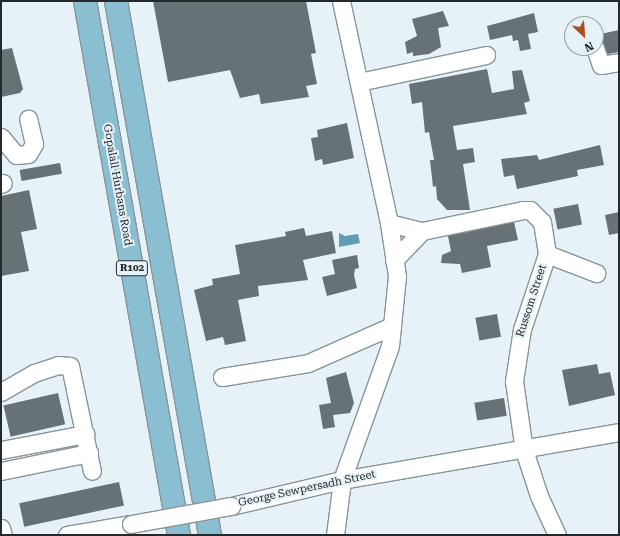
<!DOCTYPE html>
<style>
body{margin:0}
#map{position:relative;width:620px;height:536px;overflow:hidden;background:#e6f2f8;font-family:"Roboto Serif",serif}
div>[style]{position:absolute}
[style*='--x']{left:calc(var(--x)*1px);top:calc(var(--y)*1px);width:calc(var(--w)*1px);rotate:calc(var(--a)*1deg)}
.water>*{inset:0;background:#629cb4}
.building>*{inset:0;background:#677277;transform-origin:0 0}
.roads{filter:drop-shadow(1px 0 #889498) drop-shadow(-1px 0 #889498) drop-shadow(0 1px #889498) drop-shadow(0 -1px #889498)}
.minor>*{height:17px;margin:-8.5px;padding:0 8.5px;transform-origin:8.5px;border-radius:8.5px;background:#fff}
.major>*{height:22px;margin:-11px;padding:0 11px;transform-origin:11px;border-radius:11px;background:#8abfd2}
.bridges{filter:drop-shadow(1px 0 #889498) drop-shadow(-1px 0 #889498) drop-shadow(0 1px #889498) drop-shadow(0 -1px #889498)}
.minor-bridge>*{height:17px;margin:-8.5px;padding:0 8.5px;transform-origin:8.5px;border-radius:8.5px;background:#fff}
span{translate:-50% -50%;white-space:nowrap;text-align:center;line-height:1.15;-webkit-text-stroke:4px #e6f2f8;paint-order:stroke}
.shield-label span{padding:1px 3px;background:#e6f2f8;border:1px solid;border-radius:3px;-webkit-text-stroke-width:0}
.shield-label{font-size:10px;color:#24292b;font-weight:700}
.street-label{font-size:11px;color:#24292b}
.frame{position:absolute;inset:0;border:2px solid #24292b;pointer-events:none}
.north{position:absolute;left:564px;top:16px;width:40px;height:40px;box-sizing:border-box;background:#e6f2f8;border:1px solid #98a2a6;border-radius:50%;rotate:155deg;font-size:11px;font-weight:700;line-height:16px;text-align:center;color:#24292b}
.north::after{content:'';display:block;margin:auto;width:14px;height:18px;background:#b14e15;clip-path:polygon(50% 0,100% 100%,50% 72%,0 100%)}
</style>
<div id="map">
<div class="water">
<div style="clip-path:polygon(339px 233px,345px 236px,358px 234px,360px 243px,339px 247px)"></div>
</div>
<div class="building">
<div style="clip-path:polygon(153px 1px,306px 1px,316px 53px,311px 54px,317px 84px,306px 86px,309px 97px,261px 104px,259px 94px,240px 98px,230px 70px,168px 82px)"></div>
<div style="clip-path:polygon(443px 11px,449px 26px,438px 28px,441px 47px,429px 54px,413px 56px,413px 52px,407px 54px,405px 42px,417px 36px,412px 19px)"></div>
<div style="clip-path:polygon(534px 13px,538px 32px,528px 34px,531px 49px,520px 51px,518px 40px,513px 41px,512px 35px,490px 40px,487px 26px)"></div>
<div style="clip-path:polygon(619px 30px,619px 52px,608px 54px,596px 35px)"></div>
<div style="clip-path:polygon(12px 48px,23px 89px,20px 93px,1px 97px,1px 50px)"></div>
<div style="clip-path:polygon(487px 69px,492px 93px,514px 89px,512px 71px,522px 70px,530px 101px,524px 103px,527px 114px,453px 126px,457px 150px,473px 148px,475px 162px,463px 164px,470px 210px,447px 210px,437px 199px,436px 186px,433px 187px,430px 160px,434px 160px,429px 132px,425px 133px,422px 102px,412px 104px,409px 84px)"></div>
<div style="clip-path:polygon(347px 123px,354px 158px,323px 165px,322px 159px,315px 161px,311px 138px,318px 137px,317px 130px)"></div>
<div style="clip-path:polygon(600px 145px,604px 165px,577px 170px,578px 176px,517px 189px,514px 175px,504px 177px,501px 159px,537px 155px,539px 160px)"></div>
<div style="left:60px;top:163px;width:11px;height:41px;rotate:80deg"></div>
<div style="clip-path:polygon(29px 190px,37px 229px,21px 232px,29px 271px,1px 276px,1px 196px)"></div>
<div style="left:578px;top:204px;width:21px;height:25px;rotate:79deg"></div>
<div style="clip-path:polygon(619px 212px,619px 233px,609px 235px,605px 215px)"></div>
<div style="clip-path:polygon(514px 222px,518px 240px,487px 246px,491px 267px,462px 273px,460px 264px,441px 263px,442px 255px,451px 251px,448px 236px)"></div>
<div style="clip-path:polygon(304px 228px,306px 236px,332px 231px,336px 253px,303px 260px,308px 280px,258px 286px,259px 296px,238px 300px,246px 341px,225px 345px,223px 337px,206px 341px,194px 290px,213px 285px,212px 279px,240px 274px,235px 245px,286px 236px,285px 232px)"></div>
<div style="clip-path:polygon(357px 255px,359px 268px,355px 269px,354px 275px,357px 288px,327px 296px,322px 277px,335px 274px,332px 260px)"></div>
<div style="left:497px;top:314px;width:23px;height:22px;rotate:80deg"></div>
<div style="clip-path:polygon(597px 364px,599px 374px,610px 372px,615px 395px,569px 406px,562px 370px)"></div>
<div style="clip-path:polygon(346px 372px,354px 403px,350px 413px,333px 415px,335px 427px,323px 429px,319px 405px,331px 403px,326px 378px)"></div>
<div style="left:58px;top:393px;width:32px;height:56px;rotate:77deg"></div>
<div style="left:504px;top:398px;width:18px;height:30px;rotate:81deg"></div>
<div style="left:119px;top:482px;width:24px;height:102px;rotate:78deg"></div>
</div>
<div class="roads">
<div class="minor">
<div style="--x:595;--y:48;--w:18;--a:71"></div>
<div style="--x:601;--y:65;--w:18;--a:-9"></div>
<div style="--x:359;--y:82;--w:130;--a:-12"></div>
<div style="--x:1;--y:137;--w:23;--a:50"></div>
<div style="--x:16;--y:155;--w:12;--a:-5"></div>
<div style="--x:28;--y:154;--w:12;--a:-59"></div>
<div style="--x:34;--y:144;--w:26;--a:-103"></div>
<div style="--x:1;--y:184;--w:2;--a:-27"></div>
<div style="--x:389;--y:223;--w:34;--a:14"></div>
<div style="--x:422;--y:231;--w:103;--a:-11.7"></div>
<div style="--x:523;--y:210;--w:7;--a:0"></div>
<div style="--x:530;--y:210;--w:17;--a:45"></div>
<div style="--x:542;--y:222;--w:32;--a:81"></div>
<div style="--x:547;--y:254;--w:79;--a:108.4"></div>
<div style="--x:522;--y:329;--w:53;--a:98.7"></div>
<div style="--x:514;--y:381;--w:70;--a:81.8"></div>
<div style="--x:524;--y:450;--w:48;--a:71.9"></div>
<div style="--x:539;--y:496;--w:43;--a:65.2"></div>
<div style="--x:547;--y:254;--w:53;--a:21.2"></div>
<div style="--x:394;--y:260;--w:40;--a:-46"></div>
<div style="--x:222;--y:377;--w:87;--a:-9.2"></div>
<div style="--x:308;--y:363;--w:92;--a:-23.8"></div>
<div style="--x:1;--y:392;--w:38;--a:-30"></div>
<div style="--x:34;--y:373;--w:25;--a:-18"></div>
<div style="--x:58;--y:365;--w:12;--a:5"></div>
<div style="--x:70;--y:366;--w:107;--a:78.2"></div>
<div style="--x:1;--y:450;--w:86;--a:-10.8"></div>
<div style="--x:1;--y:471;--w:90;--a:-11.6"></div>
<div style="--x:231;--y:506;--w:114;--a:-13.2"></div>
<div style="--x:342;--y:480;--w:281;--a:-9.8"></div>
<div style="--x:1;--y:528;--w:7;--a:74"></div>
<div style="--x:67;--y:535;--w:65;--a:-9.8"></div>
<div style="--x:335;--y:535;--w:55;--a:-82.7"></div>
<div style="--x:342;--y:480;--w:142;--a:-70.3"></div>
<div style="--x:390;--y:346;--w:70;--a:-84.3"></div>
<div style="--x:397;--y:276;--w:54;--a:-98.6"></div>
<div style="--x:389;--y:223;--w:227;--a:-102.2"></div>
</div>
<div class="major">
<div style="--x:85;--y:1;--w:542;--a:80.02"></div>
<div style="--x:116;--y:1;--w:542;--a:80.02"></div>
</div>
</div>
<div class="bridges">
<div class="minor-bridge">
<div style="--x:131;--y:524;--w:102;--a:-10.2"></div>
</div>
</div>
<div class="shield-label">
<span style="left:132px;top:268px">R102</span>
</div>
<div class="street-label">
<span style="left:117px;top:185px;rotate:80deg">Gopalall Hurbans Road</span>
<span style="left:532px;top:301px;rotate:-72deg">Russom Street</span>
<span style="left:307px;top:489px;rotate:-12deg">George Sewpersadh Street</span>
</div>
<div class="frame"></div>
<div class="north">N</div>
</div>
